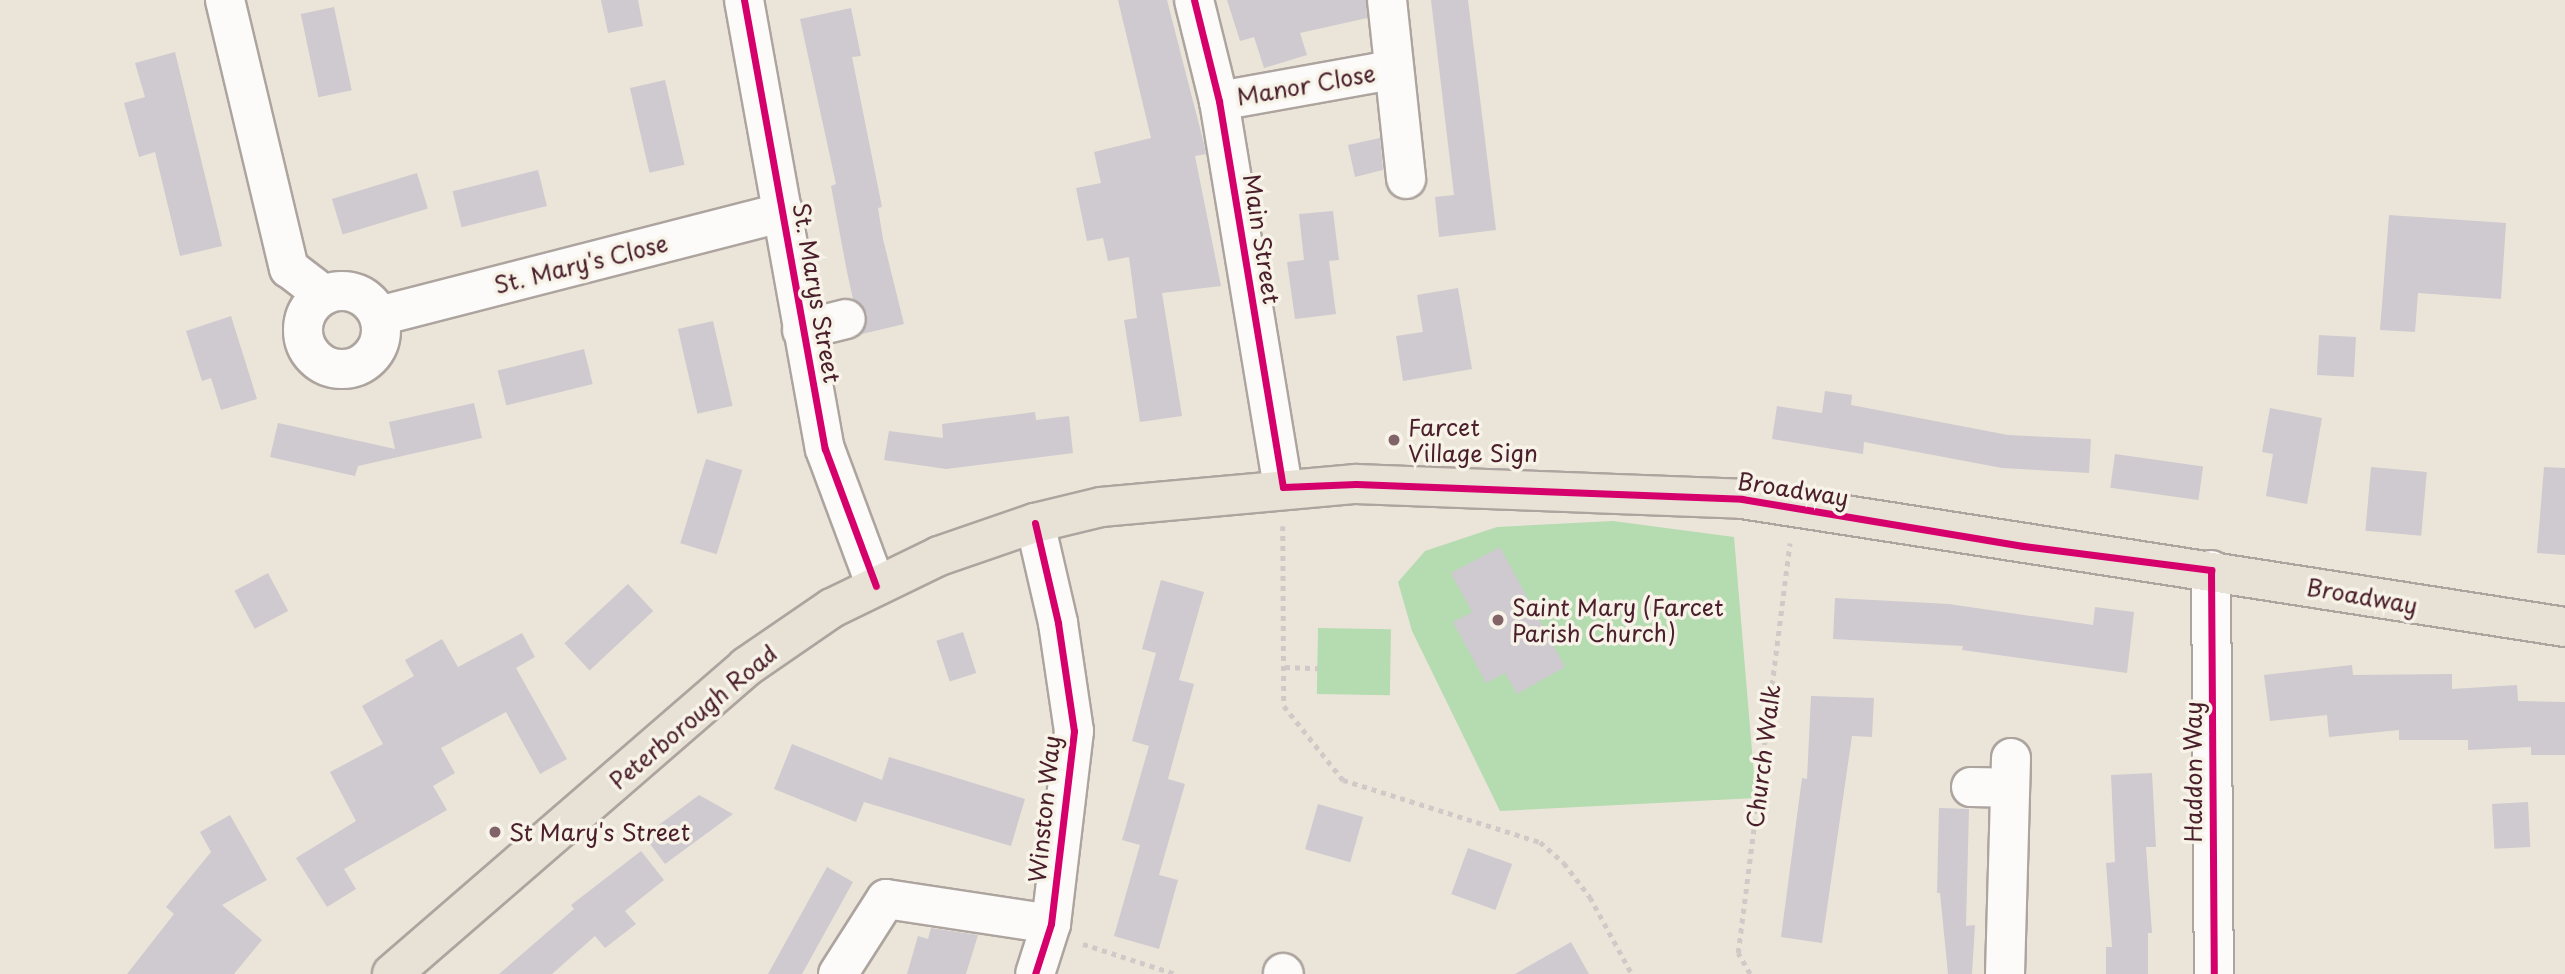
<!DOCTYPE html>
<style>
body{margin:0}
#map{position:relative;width:2565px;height:974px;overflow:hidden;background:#ebe5d9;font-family:"Playpen Sans",sans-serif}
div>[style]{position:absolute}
.green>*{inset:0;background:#b5dbb1;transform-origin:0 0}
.building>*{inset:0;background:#cecacf;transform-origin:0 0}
.path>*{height:4.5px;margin-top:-2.25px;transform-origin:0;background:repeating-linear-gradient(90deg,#cfcac8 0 5px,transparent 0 10px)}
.roads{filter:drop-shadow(2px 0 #ada49f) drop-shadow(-2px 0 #ada49f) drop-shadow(0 2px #ada49f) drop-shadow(0 -2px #ada49f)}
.minor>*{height:38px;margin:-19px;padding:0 19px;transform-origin:19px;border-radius:19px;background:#fcfbf9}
.minor>.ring{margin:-19px;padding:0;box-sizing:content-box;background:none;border:38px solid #fcfbf9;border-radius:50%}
.major>*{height:38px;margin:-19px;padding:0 19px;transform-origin:19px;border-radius:19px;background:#e8e2d6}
.cycleway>*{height:7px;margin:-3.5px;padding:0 3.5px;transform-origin:3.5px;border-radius:3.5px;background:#d6006c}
.dots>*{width:19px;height:19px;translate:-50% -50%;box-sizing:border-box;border:4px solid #f7f3e8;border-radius:50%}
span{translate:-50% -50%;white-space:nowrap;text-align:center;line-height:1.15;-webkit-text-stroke:7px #f7f3e8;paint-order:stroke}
.street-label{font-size:23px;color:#4a1f2b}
.poi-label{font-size:23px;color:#4a1f2b}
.left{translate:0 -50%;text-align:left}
</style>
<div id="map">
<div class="green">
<div style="clip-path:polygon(1613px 521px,1734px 537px,1756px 798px,1500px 811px,1412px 631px,1398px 582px,1425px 551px,1497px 527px)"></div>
<div style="left:1318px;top:628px;width:73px;height:66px;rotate:1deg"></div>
</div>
<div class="building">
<div style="clip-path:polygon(601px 0,638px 0,643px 26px,608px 33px)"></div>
<div style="clip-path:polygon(1118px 0,1167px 0,1204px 144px,1206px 154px,1195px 156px,1221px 286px,1162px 293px,1182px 416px,1140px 422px,1124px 320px,1137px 318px,1129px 257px,1108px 261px,1103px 238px,1087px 241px,1076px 188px,1101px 183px,1094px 152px,1151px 138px)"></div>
<div style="clip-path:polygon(1227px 0,1366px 0,1367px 18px,1300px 33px,1307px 55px,1264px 68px,1254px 37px,1240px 41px)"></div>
<div style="clip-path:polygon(1431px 0,1468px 0,1496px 230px,1439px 237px,1435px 197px,1454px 195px)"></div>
<div style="left:334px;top:7px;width:85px;height:34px;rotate:78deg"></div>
<div style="clip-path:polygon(851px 8px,861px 56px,852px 57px,882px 207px,878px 208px,883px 239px,904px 324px,862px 334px,867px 314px,853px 299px,847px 272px,831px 186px,836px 184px,800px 19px)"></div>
<div style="clip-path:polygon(175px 52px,222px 246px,180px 256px,155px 152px,139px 157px,124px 103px,145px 97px,135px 63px)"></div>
<div style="left:665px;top:80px;width:87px;height:36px;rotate:77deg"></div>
<div style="clip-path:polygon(1380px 138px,1383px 170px,1355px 177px,1348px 145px)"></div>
<div style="left:538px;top:170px;width:37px;height:88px;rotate:76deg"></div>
<div style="left:417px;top:173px;width:37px;height:89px;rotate:73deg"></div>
<div style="clip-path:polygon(1333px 211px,1339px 260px,1329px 261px,1336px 314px,1295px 319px,1287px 262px,1304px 260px,1299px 214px)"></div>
<div style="clip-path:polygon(2389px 215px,2506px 223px,2501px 299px,2418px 293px,2415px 332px,2380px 330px)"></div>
<div style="clip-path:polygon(1458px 288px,1472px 369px,1403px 381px,1396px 336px,1423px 332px,1417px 295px)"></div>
<div style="clip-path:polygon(231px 316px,257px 399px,221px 410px,211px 378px,202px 381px,186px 331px)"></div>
<div style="left:713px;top:321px;width:87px;height:36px;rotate:77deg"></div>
<div style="left:2319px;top:335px;width:37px;height:40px;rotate:3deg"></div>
<div style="left:584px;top:349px;width:36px;height:89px;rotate:76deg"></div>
<div style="clip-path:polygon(1825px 391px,1852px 395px,1851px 405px,2008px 435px,2091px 439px,2089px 473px,2002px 468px,1864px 442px,1863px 454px,1772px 439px,1777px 406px,1822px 413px)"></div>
<div style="clip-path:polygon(474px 403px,482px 438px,358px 466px,355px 476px,270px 457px,278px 423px,395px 449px,389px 422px)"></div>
<div style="clip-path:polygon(2270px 408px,2322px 418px,2307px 504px,2266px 496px,2273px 454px,2262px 452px)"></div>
<div style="clip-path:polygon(1035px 412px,1036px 420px,1069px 416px,1073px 453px,946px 469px,884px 460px,889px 431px,943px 438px,942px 424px)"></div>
<div style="left:2115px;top:454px;width:89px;height:34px;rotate:8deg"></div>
<div style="left:706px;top:459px;width:38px;height:88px;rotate:17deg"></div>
<div style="left:2371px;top:467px;width:56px;height:64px;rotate:5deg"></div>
<div style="clip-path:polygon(2544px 467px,2565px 468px,2565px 555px,2537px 553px)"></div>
<div style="clip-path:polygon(1500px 547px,1565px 667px,1517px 694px,1505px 673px,1486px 683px,1453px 622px,1472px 612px,1451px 573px)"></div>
<div style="left:268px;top:573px;width:43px;height:38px;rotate:62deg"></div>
<div style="clip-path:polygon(1161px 580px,1204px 592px,1179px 680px,1194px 684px,1168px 779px,1185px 784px,1159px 875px,1178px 880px,1159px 949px,1114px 936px,1140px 845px,1122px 840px,1149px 746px,1132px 741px,1156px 653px,1142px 649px)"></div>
<div style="left:628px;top:584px;width:37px;height:87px;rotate:47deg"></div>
<div style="clip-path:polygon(1835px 598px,1949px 604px,2093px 625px,2095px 607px,2134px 612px,2127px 673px,1962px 650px,1963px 646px,1833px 639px)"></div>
<div style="left:963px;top:632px;width:43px;height:28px;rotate:72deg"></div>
<div style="clip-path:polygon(522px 633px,535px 657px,516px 668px,567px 759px,540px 774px,506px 712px,441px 748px,455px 773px,433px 786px,447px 810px,344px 869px,356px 889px,327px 907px,296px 858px,356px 821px,330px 772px,383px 744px,362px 706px,414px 676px,405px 660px,442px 639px,458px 667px)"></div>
<div style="clip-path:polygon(2352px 665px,2353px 675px,2452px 674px,2452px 689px,2517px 685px,2518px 701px,2565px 702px,2565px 755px,2531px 755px,2531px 747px,2468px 750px,2468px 740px,2399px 740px,2399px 730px,2329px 737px,2327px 715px,2270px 721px,2264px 675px)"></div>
<div style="clip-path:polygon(1811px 696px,1874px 698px,1872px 737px,1852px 736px,1822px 943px,1781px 937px,1802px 778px,1807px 779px)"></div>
<div style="clip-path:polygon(792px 744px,882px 780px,889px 757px,1025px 799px,1011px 846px,864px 802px,856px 822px,774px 789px)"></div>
<div style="clip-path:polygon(2152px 773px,2156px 847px,2146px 847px,2152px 933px,2148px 933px,2148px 974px,2106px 974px,2106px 947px,2112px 947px,2106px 863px,2115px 862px,2111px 775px)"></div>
<div style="clip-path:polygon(699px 795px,733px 814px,665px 864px,644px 836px)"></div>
<div style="left:2528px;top:802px;width:45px;height:36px;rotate:87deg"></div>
<div style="left:1318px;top:804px;width:47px;height:47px;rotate:16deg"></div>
<div style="clip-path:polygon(1939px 808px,1969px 809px,1966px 926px,1975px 925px,1972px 974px,1948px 974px,1940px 893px,1937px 893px)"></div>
<div style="clip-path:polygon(230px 815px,267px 880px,222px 905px,262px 940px,234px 974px,127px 974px,174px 914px,166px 907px,211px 852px,200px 832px)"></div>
<div style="left:1468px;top:848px;width:47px;height:49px;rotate:20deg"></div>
<div style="clip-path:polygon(641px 851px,664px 880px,625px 911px,636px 924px,605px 948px,595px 936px,552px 974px,499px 974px,574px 909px,571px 905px)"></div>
<div style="clip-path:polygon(827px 867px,853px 882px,802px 974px,768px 974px)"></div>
<div style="clip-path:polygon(931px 928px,978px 935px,966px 974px,907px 974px,918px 936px,928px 939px)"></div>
<div style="clip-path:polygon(1571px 942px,1589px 974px,1515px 974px)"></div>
</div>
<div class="path">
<div style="left:1283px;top:526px;width:180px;rotate:89.7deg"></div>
<div style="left:1284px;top:706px;width:95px;rotate:51.4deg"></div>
<div style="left:1343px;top:780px;width:207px;rotate:17.5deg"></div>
<div style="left:1540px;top:842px;width:32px;rotate:41deg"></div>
<div style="left:1564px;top:863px;width:43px;rotate:52.6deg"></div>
<div style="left:1590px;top:897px;width:88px;rotate:61.4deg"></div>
<div style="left:1285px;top:667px;width:33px;rotate:2deg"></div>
<div style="left:1083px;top:944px;width:98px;rotate:17.9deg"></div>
<div style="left:1750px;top:974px;width:24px;rotate:-120deg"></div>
<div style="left:1738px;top:953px;width:413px;rotate:-82.8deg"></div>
</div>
<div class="roads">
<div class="minor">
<div style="left:225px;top:0;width:276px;rotate:76.6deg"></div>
<div style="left:289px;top:268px;width:44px;rotate:37.6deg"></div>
<div style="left:744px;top:0;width:456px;rotate:79.8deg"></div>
<div style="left:825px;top:449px;width:146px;rotate:69.6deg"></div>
<div style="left:1194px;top:0;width:104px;rotate:76.1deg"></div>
<div style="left:1219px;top:101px;width:391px;rotate:80.6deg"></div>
<div style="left:1387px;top:0;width:180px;rotate:83.9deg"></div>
<div style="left:1219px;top:101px;width:176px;rotate:-10.2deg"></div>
<div class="ring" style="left:303px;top:291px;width:40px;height:40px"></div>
<div style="left:379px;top:316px;width:418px;rotate:-14.4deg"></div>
<div style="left:802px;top:330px;width:45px;rotate:-14deg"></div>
<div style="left:1035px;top:523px;width:103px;rotate:77deg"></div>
<div style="left:1058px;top:623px;width:109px;rotate:81.6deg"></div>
<div style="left:1074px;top:731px;width:194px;rotate:96.8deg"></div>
<div style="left:1051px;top:924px;width:52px;rotate:107.7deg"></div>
<div style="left:2211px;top:570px;width:404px;rotate:89.6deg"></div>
<div style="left:1971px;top:787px;width:39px;rotate:1deg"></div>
<div style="left:1283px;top:973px;width:1px;rotate:45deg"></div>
<div style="left:838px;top:974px;width:89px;rotate:-57.4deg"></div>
<div style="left:886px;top:899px;width:167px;rotate:8.6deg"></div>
<div style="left:2005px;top:974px;width:216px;rotate:-88.4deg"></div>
</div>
<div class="major">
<div style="left:392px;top:974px;width:469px;rotate:-40.9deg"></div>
<div style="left:746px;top:667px;width:104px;rotate:-34.5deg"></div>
<div style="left:832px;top:608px;width:119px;rotate:-25.9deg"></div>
<div style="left:939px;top:556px;width:102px;rotate:-19deg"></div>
<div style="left:1035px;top:523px;width:68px;rotate:-13.6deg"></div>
<div style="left:1101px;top:507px;width:256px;rotate:-5.2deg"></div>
<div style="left:1356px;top:484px;width:386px;rotate:2.2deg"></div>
<div style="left:1742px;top:499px;width:833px;rotate:8.84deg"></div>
</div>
</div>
<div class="cycleway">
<div style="left:744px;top:0;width:456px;rotate:79.8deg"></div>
<div style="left:825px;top:449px;width:146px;rotate:69.6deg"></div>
<div style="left:1194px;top:0;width:104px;rotate:76.1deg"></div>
<div style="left:1219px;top:101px;width:391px;rotate:80.6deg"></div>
<div style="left:1283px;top:487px;width:73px;rotate:-2.4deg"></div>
<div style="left:1356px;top:484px;width:386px;rotate:2.2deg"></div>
<div style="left:1742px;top:499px;width:285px;rotate:9.5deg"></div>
<div style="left:2023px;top:546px;width:190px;rotate:7.3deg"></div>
<div style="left:2211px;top:570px;width:404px;rotate:89.6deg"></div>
<div style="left:1035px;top:523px;width:103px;rotate:77deg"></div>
<div style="left:1058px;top:623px;width:109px;rotate:81.6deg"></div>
<div style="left:1074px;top:731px;width:194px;rotate:96.8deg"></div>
<div style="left:1051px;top:924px;width:52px;rotate:107.7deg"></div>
</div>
<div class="dots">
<div style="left:1394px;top:440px;background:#826468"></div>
<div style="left:1498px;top:620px;background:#826468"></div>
<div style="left:495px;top:832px;background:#826468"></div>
</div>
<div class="street-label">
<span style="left:1306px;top:85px;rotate:-10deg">Manor Close</span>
<span style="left:1262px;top:239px;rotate:81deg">Main Street</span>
<span style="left:581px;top:264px;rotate:-14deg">St. Mary's Close</span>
<span style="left:817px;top:293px;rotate:80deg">St. Marys Street</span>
<span style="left:1793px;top:489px;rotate:9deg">Broadway</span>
<span style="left:2362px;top:596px;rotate:10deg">Broadway</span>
<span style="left:693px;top:717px;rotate:-40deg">Peterborough Road</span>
<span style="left:1763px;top:756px;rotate:-83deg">Church Walk</span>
<span style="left:2193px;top:772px;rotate:-90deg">Haddon Way</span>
<span style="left:1044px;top:809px;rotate:-84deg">Winston Way</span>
</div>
<div class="poi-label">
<span class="left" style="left:1408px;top:440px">Farcet<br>Village Sign</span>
<span class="left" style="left:1512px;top:620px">Saint Mary (Farcet<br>Parish Church)</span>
<span class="left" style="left:509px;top:832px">St Mary's Street</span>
</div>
</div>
